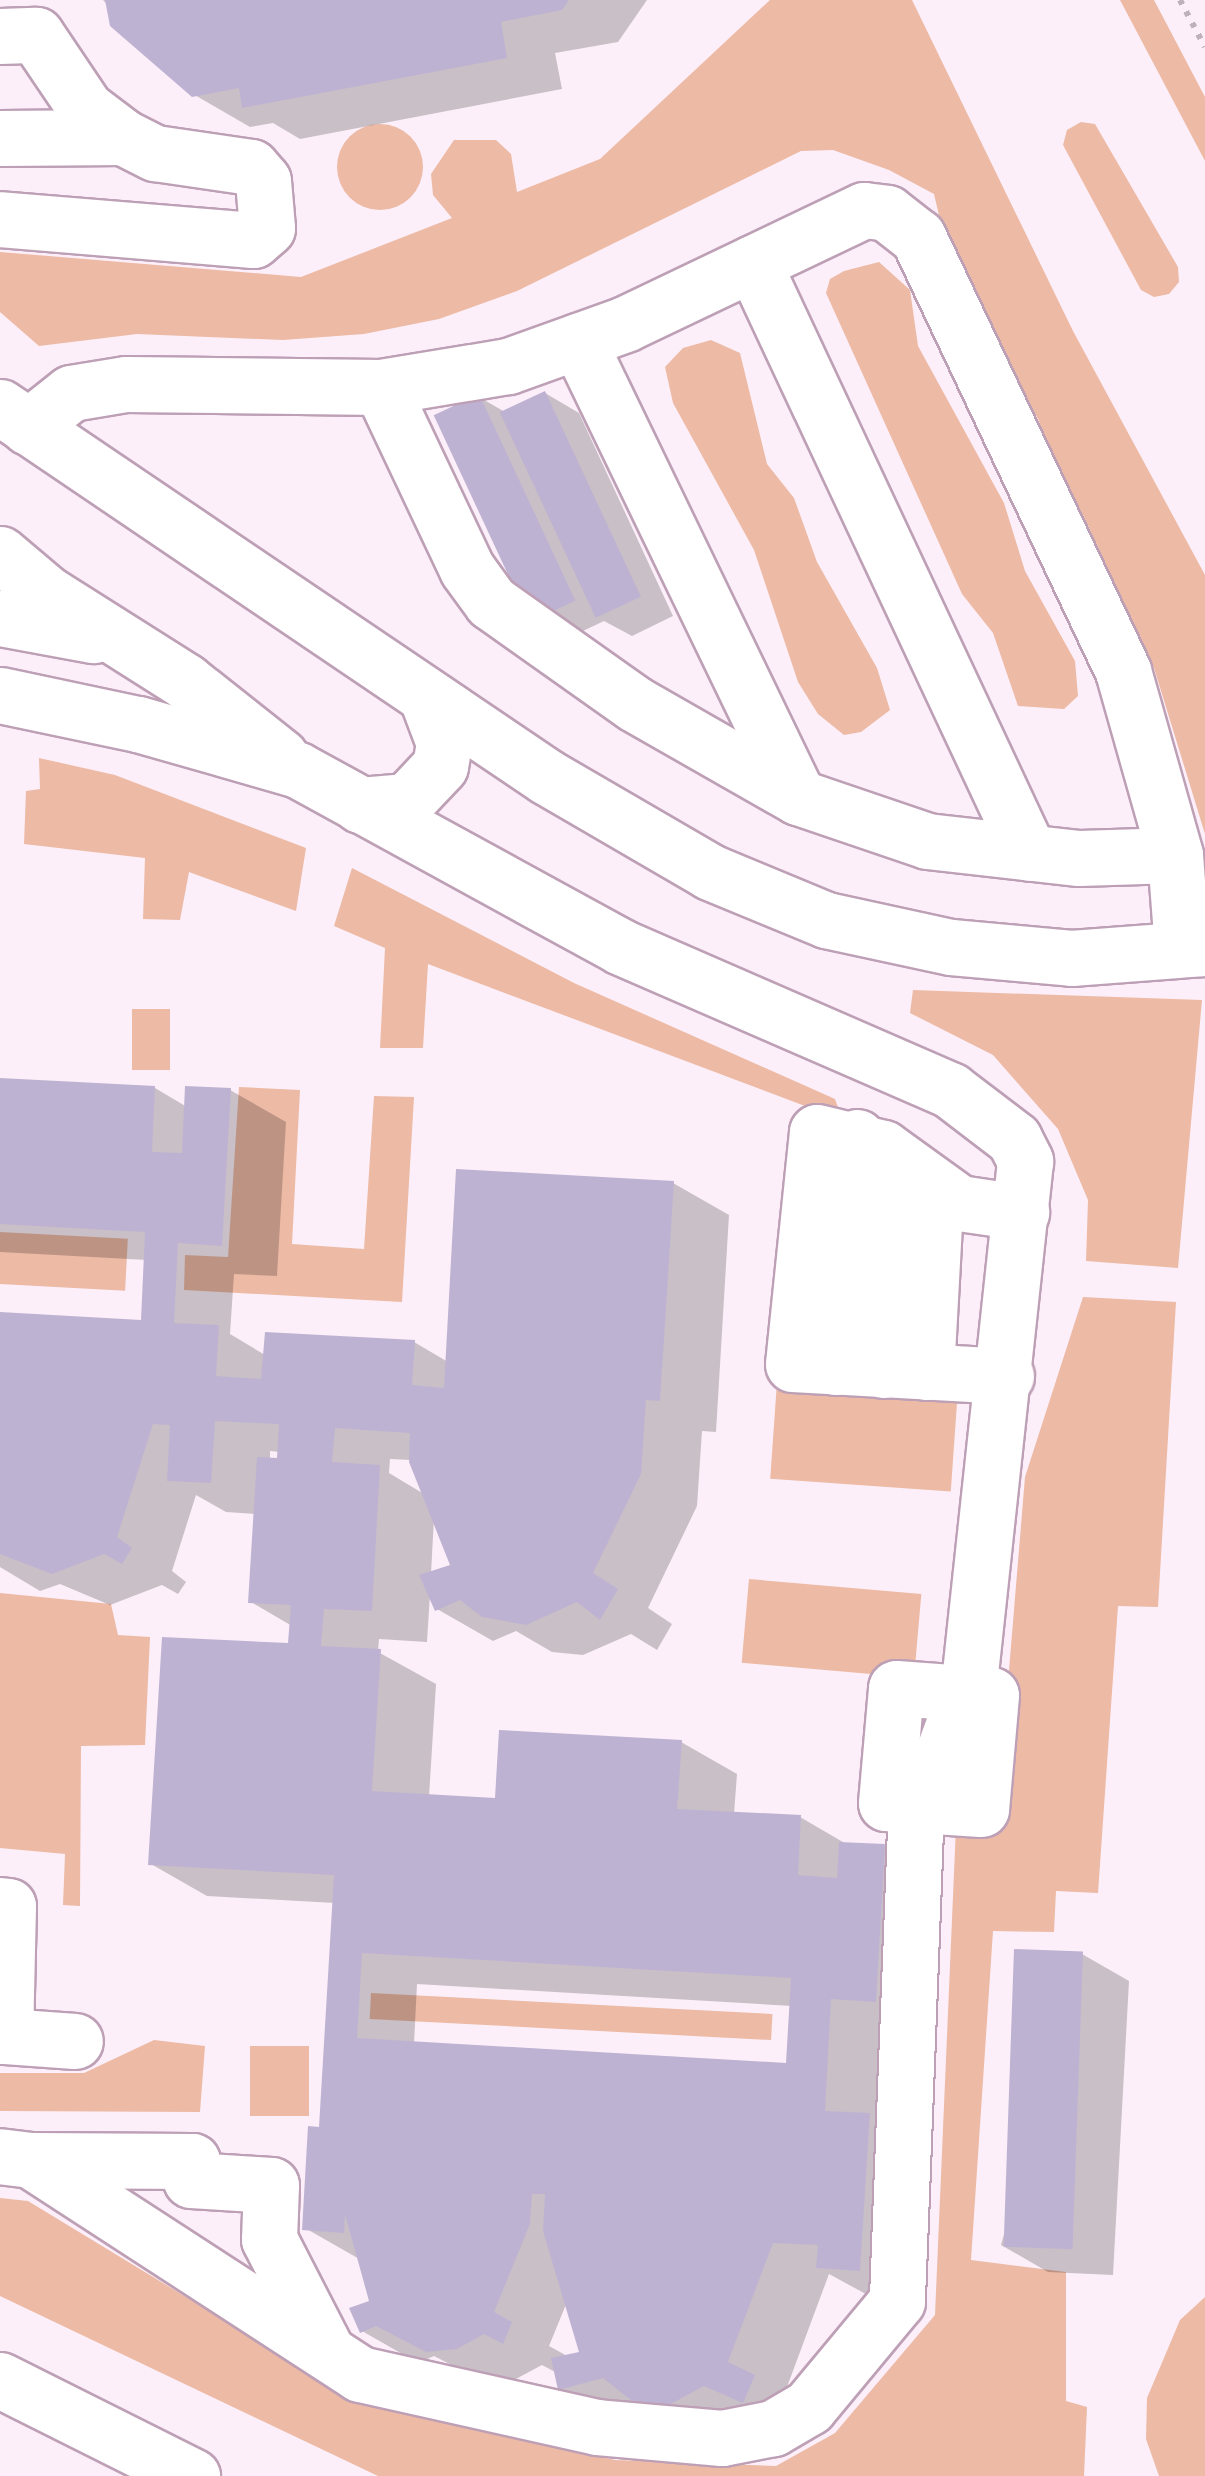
<!DOCTYPE html>
<style>
body{margin:0}
#map{position:relative;width:1205px;height:2476px;overflow:hidden;background:#fceff9;font-family:Literata,serif}
div>[style]{position:absolute}
.green>*{inset:0;background:#edbaa5;transform-origin:0 0}
.round{border-radius:50%}
.shadow>*{inset:0;background:#0003}
.building>*{inset:0;background:#beb2d2;transform-origin:0 0}
.path>*{height:6px;margin-top:-3px;transform-origin:0;background:repeating-linear-gradient(90deg,#beb1bb 0 5px,transparent 0 13px)}
.roads{filter:drop-shadow(2px 0 #bea0b6) drop-shadow(-2px 0 #bea0b6) drop-shadow(0 2px #bea0b6) drop-shadow(0 -2px #bea0b6)}
.minor>*{height:55px;margin:-27.5px;padding:0 27.5px;transform-origin:27.5px;border-radius:27.5px;background:#fff}
span{translate:-50% -50%;white-space:nowrap;text-align:center;line-height:1.15;-webkit-text-stroke:8px #fff;paint-order:stroke}
</style>
<div id="map">
<div class="green">
<div style="clip-path:polygon(770px 0,912px 0,1073px 331px,1205px 575px,1205px 834px,1154px 668px,1083px 515px,1058px 485px,1039px 421px,945px 241px,934px 194px,889px 170px,833px 150px,801px 151px,517px 291px,439px 319px,364px 334px,283px 340px,137px 334px,39px 346px,0 312px,0 252px,301px 277px,452px 218px,433px 195px,431px 174px,454px 140px,496px 140px,511px 154px,517px 192px,600px 159px)"></div>
<div style="clip-path:polygon(1120px 0,1154px 0,1205px 97px,1205px 161px)"></div>
<div style="clip-path:polygon(1081px 122px,1095px 124px,1178px 267px,1179px 282px,1169px 294px,1154px 297px,1141px 290px,1063px 145px,1067px 130px)"></div>
<div class="round" style="left:337px;top:124px;width:86px;height:86px"></div>
<div style="clip-path:polygon(879px 262px,910px 290px,918px 346px,1004px 503px,1025px 571px,1075px 661px,1078px 696px,1064px 709px,1018px 706px,993px 633px,962px 594px,826px 293px,830px 279px,844px 271px)"></div>
<div style="clip-path:polygon(711px 340px,740px 353px,767px 464px,794px 498px,817px 562px,877px 668px,890px 710px,861px 732px,844px 735px,818px 714px,798px 682px,754px 550px,673px 403px,665px 367px,683px 348px)"></div>
<div style="clip-path:polygon(39px 758px,115px 775px,306px 848px,296px 911px,189px 872px,180px 920px,143px 919px,145px 858px,24px 844px,26px 791px,40px 789px)"></div>
<div style="clip-path:polygon(352px 868px,574px 983px,835px 1099px,840px 1113px,805px 1106px,428px 964px,423px 1048px,380px 1048px,385px 948px,334px 926px)"></div>
<div style="clip-path:polygon(913px 990px,1202px 1000px,1178px 1268px,1086px 1261px,1088px 1200px,1058px 1129px,993px 1055px,910px 1013px)"></div>
<div style="left:132px;top:1009px;width:38px;height:61px"></div>
<div style="clip-path:polygon(239px 1087px,300px 1090px,292px 1244px,364px 1249px,374px 1096px,414px 1097px,402px 1302px,184px 1290px,185px 1255px,228px 1257px)"></div>
<div style="left:0;top:1232px;width:128px;height:52px;rotate:3deg"></div>
<div style="clip-path:polygon(1083px 1297px,1176px 1302px,1158px 1607px,1118px 1606px,1098px 1893px,1056px 1891px,1054px 1932px,993px 1931px,971px 2260px,1066px 2272px,1066px 2401px,1087px 2407px,1084px 2476px,378px 2476px,0 2296px,0 2198px,28px 2201px,354px 2399px,615px 2460px,776px 2466px,835px 2433px,935px 2315px,956px 1826px,996px 1827px,1025px 1477px)"></div>
<div style="left:777px;top:1382px;width:181px;height:97px;rotate:4deg"></div>
<div style="left:749px;top:1579px;width:173px;height:84px;rotate:5deg"></div>
<div style="clip-path:polygon(0 1593px,111px 1604px,118px 1635px,150px 1637px,145px 1745px,81px 1746px,80px 1906px,63px 1905px,65px 1854px,0 1848px)"></div>
<div style="left:371px;top:1993px;width:402px;height:26px;rotate:3deg"></div>
<div style="clip-path:polygon(154px 2040px,205px 2046px,200px 2112px,0 2111px,0 2073px,84px 2073px)"></div>
<div style="left:250px;top:2046px;width:59px;height:70px"></div>
<div style="clip-path:polygon(1205px 2297px,1205px 2476px,1159px 2476px,1146px 2439px,1147px 2398px,1180px 2320px)"></div>
</div>
<div class="shadow">
<div style="clip-path:polygon(103px 0,647px 0,618px 42px,555px 53px,562px 89px,300px 139px,273px 123px,250px 127px,193px 94px)"></div>
<div style="clip-path:polygon(545px 393px,579px 413px,673px 616px,632px 636px,604px 621px,566px 639px,533px 619px,479px 397px,505px 412px)"></div>
<div style="clip-path:polygon(evenodd,0 1080px,155px 1088px,187px 1107px,230px 1090px,286px 1122px,277px 1276px,234px 1274px,230px 1334px,265px 1355px,414px 1342px,448px 1362px,673px 1183px,729px 1215px,716px 1432px,702px 1431px,697px 1506px,648px 1608px,672px 1624px,657px 1650px,631px 1634px,583px 1655px,552px 1652px,516px 1631px,493px 1641px,437px 1609px,430px 1594px,427px 1642px,379px 1639px,378px 1652px,436px 1684px,429px 1797px,497px 1801px,681px 1742px,737px 1774px,734px 1814px,800px 1817px,848px 1845px,884px 1847px,940px 1879px,875px 2299px,829px 2274px,784px 2395px,810px 2410px,617px 2421px,561px 2389px,557px 2373px,542px 2365px,514px 2380px,485px 2382px,434px 2356px,418px 2363px,362px 2331px,373px 2303px,361px 2260px,305px 2228px,322px 2129px,335px 1903px,207px 1896px,151px 1864px,291px 1646px,292px 1626px,251px 1602px,256px 1514px,226px 1512px,196px 1495px,172px 1571px,186px 1582px,178px 1594px,162px 1585px,110px 1605px,60px 1584px,40px 1591px,0 1567px,0 1314px,143px 1322px,147px 1260px,0 1252px,0 1080px,270px 1451px,280px 1452px,279px 1460px,270px 1460px,270px 1451px,0 1080px,390px 1459px,411px 1460px,424px 1494px,389px 1473px,390px 1459px,0 1080px,434px 1518px,454px 1567px,431px 1574px,434px 1518px,0 1080px,417px 1984px,792px 2006px,788px 2066px,414px 2044px,417px 1984px,0 1080px,567px 2302px,582px 2354px,569px 2357px,549px 2346px,567px 2302px)"></div>
<div style="clip-path:polygon(1082px 1954px,1129px 1981px,1113px 2275px,1048px 2272px,1001px 2245px)"></div>
</div>
<div class="building">
<div style="clip-path:polygon(105px 0,569px 0,562px 10px,501px 22px,507px 58px,242px 108px,239px 88px,192px 97px,110px 26px)"></div>
<div style="left:545px;top:391px;width:227px;height:50px;rotate:65deg"></div>
<div style="left:479px;top:394px;width:228px;height:50px;rotate:65deg"></div>
<div style="clip-path:polygon(evenodd,0 1078px,155px 1086px,152px 1152px,182px 1153px,185px 1086px,231px 1088px,222px 1246px,178px 1243px,174px 1323px,219px 1325px,216px 1376px,261px 1379px,265px 1332px,415px 1340px,412px 1385px,444px 1388px,456px 1169px,674px 1181px,660px 1401px,646px 1400px,641px 1474px,593px 1573px,618px 1589px,600px 1620px,577px 1602px,526px 1625px,482px 1617px,460px 1600px,435px 1611px,419px 1575px,450px 1565px,409px 1462px,410px 1433px,335px 1428px,332px 1462px,380px 1465px,372px 1611px,324px 1609px,321px 1646px,381px 1649px,372px 1791px,495px 1798px,499px 1730px,682px 1740px,677px 1809px,801px 1815px,798px 1875px,837px 1878px,839px 1842px,885px 1844px,876px 2002px,831px 1999px,825px 2111px,870px 2113px,860px 2271px,816px 2268px,818px 2245px,773px 2243px,728px 2362px,755px 2375px,743px 2403px,704px 2386px,667px 2406px,636px 2404px,603px 2378px,558px 2390px,551px 2358px,579px 2352px,543px 2231px,545px 2194px,532px 2194px,530px 2224px,494px 2312px,512px 2322px,503px 2344px,484px 2334px,457px 2349px,426px 2352px,376px 2326px,360px 2333px,349px 2308px,369px 2301px,345px 2214px,344px 2233px,302px 2230px,308px 2126px,319px 2127px,334px 1875px,148px 1865px,162px 1637px,288px 1643px,291px 1605px,248px 1603px,257px 1457px,277px 1458px,279px 1424px,215px 1421px,211px 1483px,167px 1481px,170px 1425px,153px 1424px,117px 1537px,132px 1548px,122px 1564px,104px 1554px,52px 1574px,0 1554px,0 1312px,141px 1320px,145px 1232px,0 1224px,0 1078px,362px 1953px,791px 1978px,786px 2063px,357px 2038px,362px 1953px)"></div>
<div style="left:1014px;top:1949px;width:69px;height:298px;rotate:2deg"></div>
</div>
<div class="path">
<div style="left:1180px;top:0;width:53px;rotate:62deg"></div>
</div>
<div class="roads">
<div class="minor">
<div style="left:0;top:36px;width:36px;rotate:-2deg"></div>
<div style="left:36px;top:35px;width:89px;rotate:56deg"></div>
<div style="left:86px;top:109px;width:46px;rotate:37.1deg"></div>
<div style="left:123px;top:137px;width:36px;rotate:27deg"></div>
<div style="left:155px;top:153px;width:97px;rotate:8.3deg"></div>
<div style="left:251px;top:167px;width:18px;rotate:49deg"></div>
<div style="left:263px;top:181px;width:47px;rotate:85.1deg"></div>
<div style="left:267px;top:228px;width:18px;rotate:139deg"></div>
<div style="left:253px;top:240px;width:254px;rotate:-175.3deg"></div>
<div style="left:0;top:138px;width:123px;rotate:-0.5deg"></div>
<div style="left:753px;top:263px;width:651px;rotate:64.93deg"></div>
<div style="left:578px;top:341px;width:506px;rotate:64.24deg"></div>
<div style="left:381px;top:387px;width:201px;rotate:64.7deg"></div>
<div style="left:467px;top:569px;width:41px;rotate:54deg"></div>
<div style="left:491px;top:602px;width:176px;rotate:35.3deg"></div>
<div style="left:635px;top:704px;width:188px;rotate:29.7deg"></div>
<div style="left:798px;top:797px;width:136px;rotate:18.8deg"></div>
<div style="left:927px;top:841px;width:153px;rotate:6.4deg"></div>
<div style="left:1079px;top:858px;width:96px;rotate:-1.8deg"></div>
<div style="left:0;top:407px;width:660px;rotate:34.08deg"></div>
<div style="left:547px;top:777px;width:189px;rotate:30.2deg"></div>
<div style="left:710px;top:872px;width:126px;rotate:22.5deg"></div>
<div style="left:826px;top:920px;width:128px;rotate:12.2deg"></div>
<div style="left:951px;top:947px;width:121px;rotate:5.2deg"></div>
<div style="left:1071px;top:958px;width:134px;rotate:-4.3deg"></div>
<div style="left:28px;top:427px;width:55px;rotate:-38.3deg"></div>
<div style="left:71px;top:393px;width:56px;rotate:-9.3deg"></div>
<div style="left:126px;top:384px;width:255px;rotate:0.7deg"></div>
<div style="left:381px;top:387px;width:129px;rotate:-9.4deg"></div>
<div style="left:508px;top:366px;width:124px;rotate:-19.7deg"></div>
<div style="left:625px;top:324px;width:265px;rotate:-25.5deg"></div>
<div style="left:864px;top:210px;width:23px;rotate:7deg"></div>
<div style="left:887px;top:213px;width:39px;rotate:38deg"></div>
<div style="left:918px;top:237px;width:480px;rotate:64.7deg"></div>
<div style="left:1123px;top:671px;width:191px;rotate:74.2deg"></div>
<div style="left:1175px;top:855px;width:94px;rotate:85.7deg"></div>
<div style="left:0;top:554px;width:60px;rotate:40.3deg"></div>
<div style="left:46px;top:593px;width:165px;rotate:32.3deg"></div>
<div style="left:185px;top:681px;width:122px;rotate:38.4deg"></div>
<div style="left:0;top:618px;width:95px;rotate:10.4deg"></div>
<div style="left:0;top:695px;width:141px;rotate:11.9deg"></div>
<div style="left:138px;top:724px;width:166px;rotate:16deg"></div>
<div style="left:298px;top:770px;width:368px;rotate:28.7deg"></div>
<div style="left:621px;top:947px;width:359px;rotate:23.5deg"></div>
<div style="left:950px;top:1090px;width:81px;rotate:37.4deg"></div>
<div style="left:1014px;top:1139px;width:25px;rotate:63deg"></div>
<div style="left:1025px;top:1161px;width:524px;rotate:96.13deg"></div>
<div style="left:969px;top:1682px;width:157px;rotate:110.2deg"></div>
<div style="left:915px;top:1829px;width:472px;rotate:92.2deg"></div>
<div style="left:897px;top:2301px;width:138px;rotate:129.7deg"></div>
<div style="left:809px;top:2407px;width:42px;rotate:149.7deg"></div>
<div style="left:773px;top:2428px;width:52px;rotate:168.9deg"></div>
<div style="left:722px;top:2438px;width:125px;rotate:-175deg"></div>
<div style="left:597px;top:2427px;width:243px;rotate:-167.4deg"></div>
<div style="left:360px;top:2374px;width:392px;rotate:-147deg"></div>
<div style="left:31px;top:2160px;width:31px;rotate:-173deg"></div>
<div style="left:360px;top:805px;width:47px;rotate:-4.9deg"></div>
<div style="left:407px;top:801px;width:48px;rotate:-46.7deg"></div>
<div style="left:440px;top:766px;width:23px;rotate:-80deg"></div>
<div style="left:444px;top:743px;width:48px;rotate:-110.7deg"></div>
<div style="left:835px;top:1367px;width:231px;rotate:-84.5deg"></div>
<div style="left:884px;top:1370px;width:211px;rotate:-86.2deg"></div>
<div style="left:926px;top:1372px;width:184px;rotate:-86.9deg"></div>
<div style="left:1006px;top:1376px;width:213px;rotate:-176.8deg"></div>
<div style="left:793px;top:1364px;width:233px;rotate:-84.1deg"></div>
<div style="left:817px;top:1132px;width:68px;rotate:13.6deg"></div>
<div style="left:883px;top:1148px;width:94px;rotate:35.9deg"></div>
<div style="left:959px;top:1203px;width:63px;rotate:8.3deg"></div>
<div style="left:896px;top:1688px;width:95px;rotate:4.2deg"></div>
<div style="left:991px;top:1695px;width:114px;rotate:95deg"></div>
<div style="left:981px;top:1809px;width:95px;rotate:-176.4deg"></div>
<div style="left:886px;top:1803px;width:115px;rotate:-85deg"></div>
<div style="left:0;top:1905px;width:8px;rotate:7deg"></div>
<div style="left:8px;top:1906px;width:130px;rotate:91.3deg"></div>
<div style="left:5px;top:2036px;width:5px;rotate:180deg"></div>
<div style="left:5px;top:2036px;width:70px;rotate:4.1deg"></div>
<div style="left:31px;top:2160px;width:161px;rotate:0.4deg"></div>
<div style="left:192px;top:2161px;width:19px;rotate:93deg"></div>
<div style="left:191px;top:2180px;width:80px;rotate:3.6deg"></div>
<div style="left:271px;top:2185px;width:54px;rotate:92.1deg"></div>
<div style="left:269px;top:2239px;width:125px;rotate:62.8deg"></div>
<div style="left:0;top:2380px;width:215px;rotate:26.6deg"></div>
</div>
</div>
</div>
